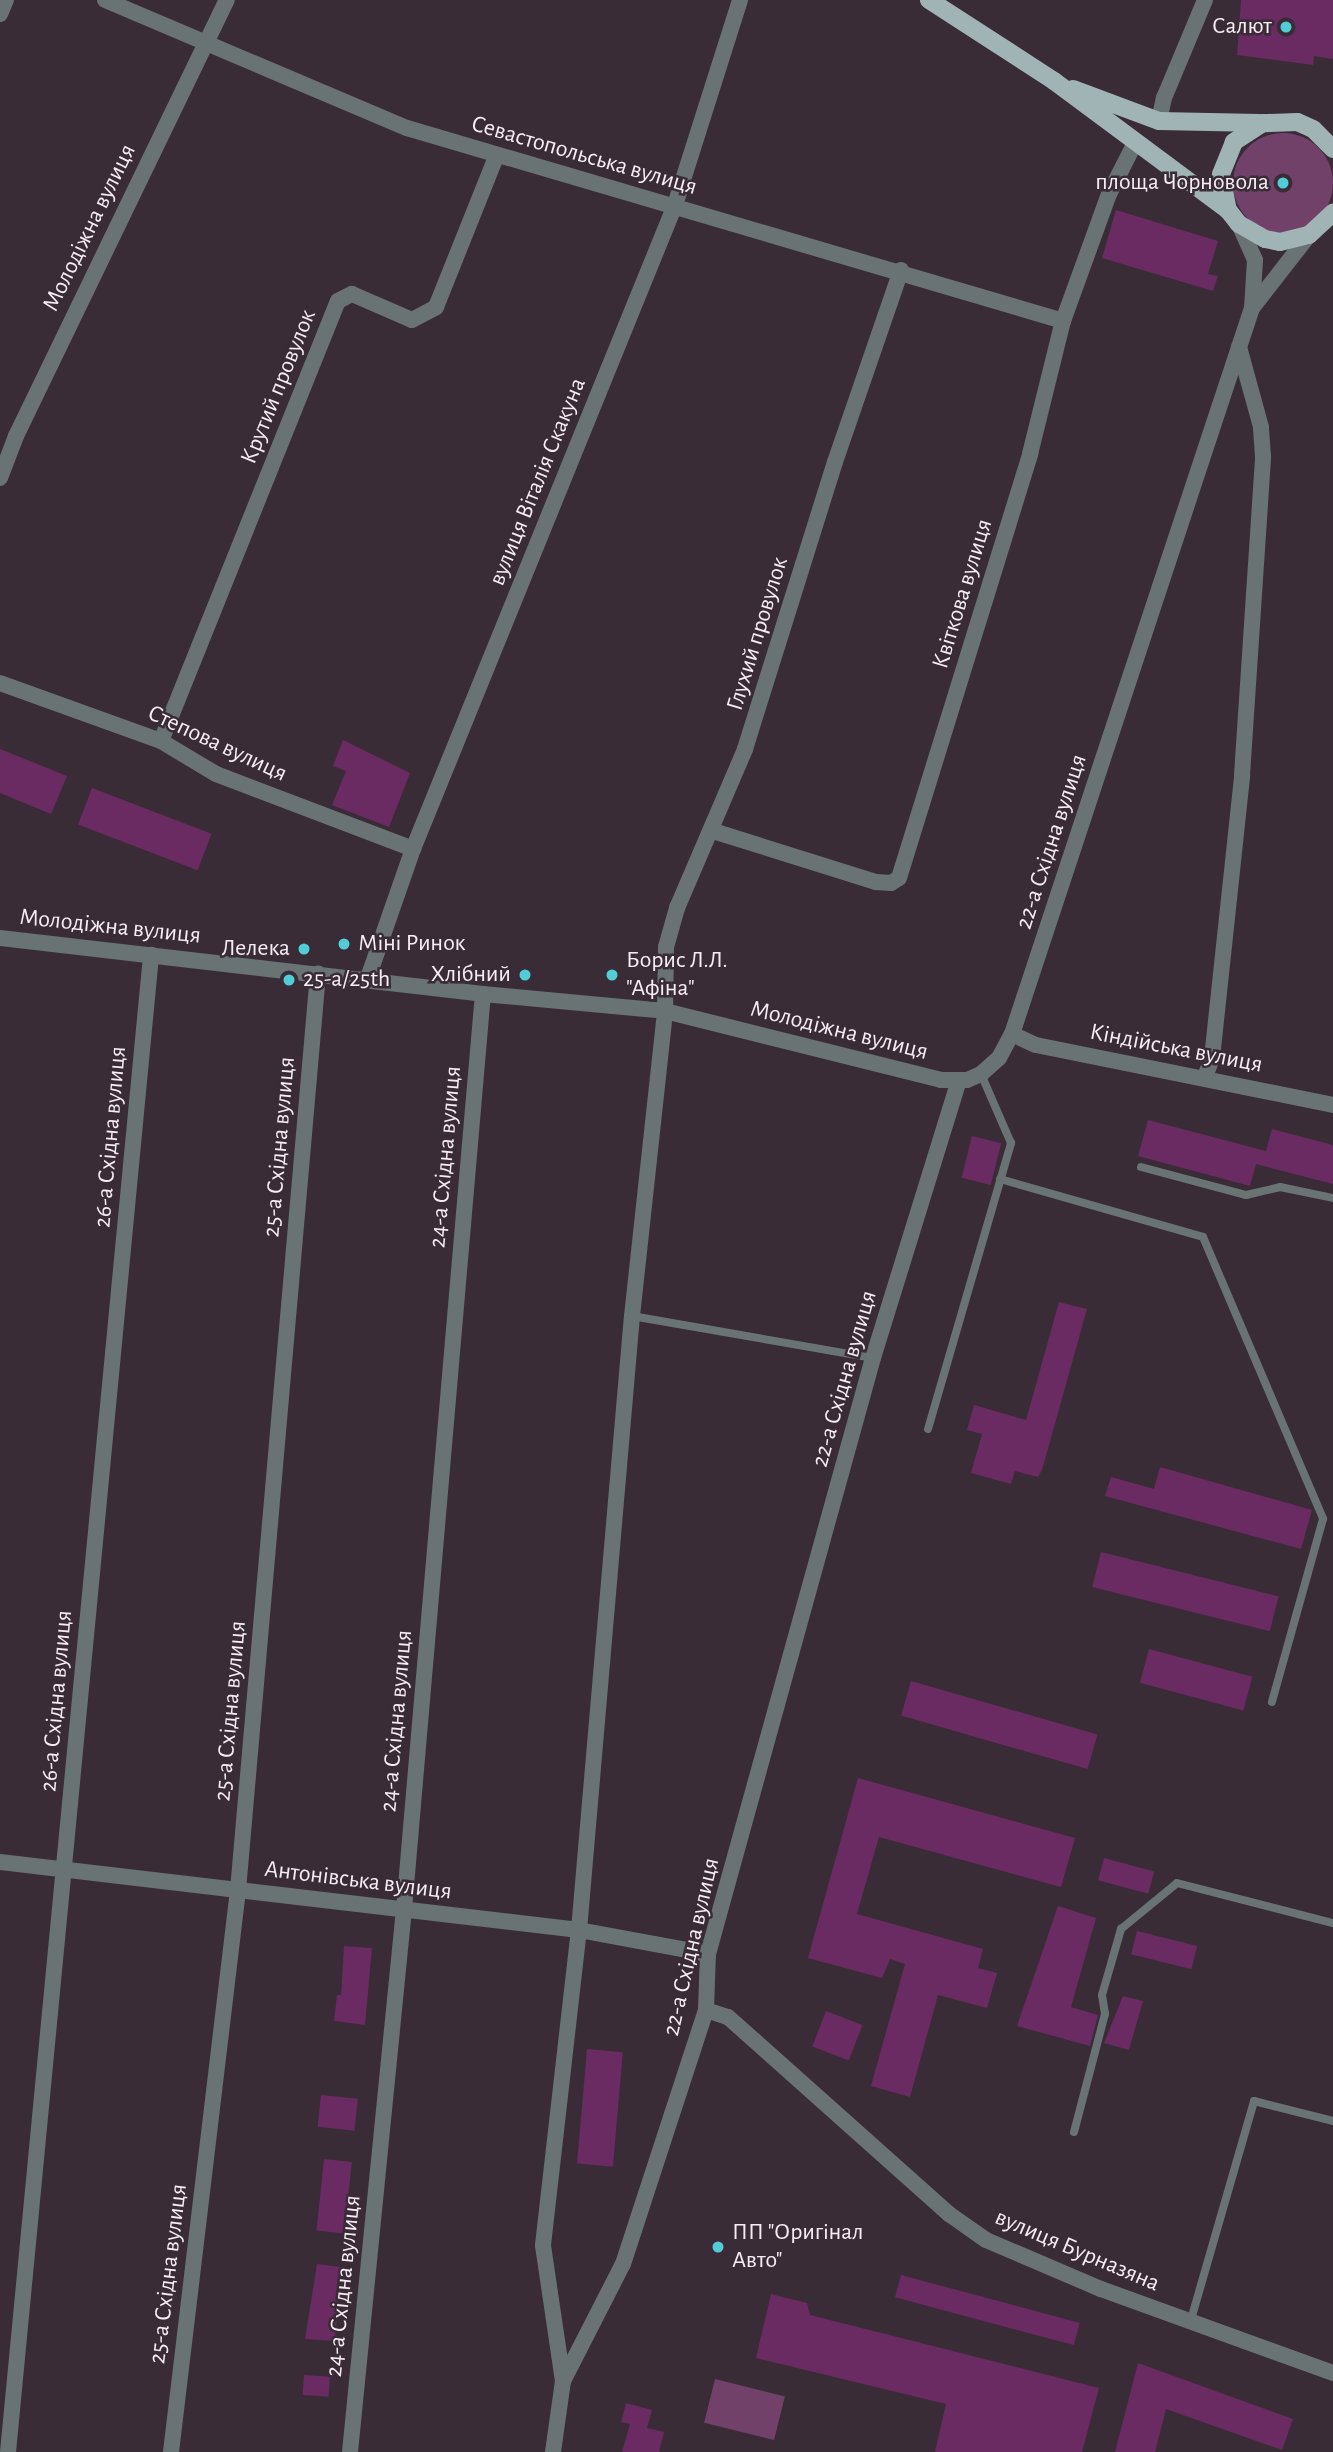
<!DOCTYPE html>
<meta charset="utf-8">
<style>
body{margin:0}
#map{position:relative;width:1333px;height:2452px;overflow:hidden;background:#392c37;font-family:"Alegreya Sans",sans-serif}
div>[style]{position:absolute}
.green>*{inset:0;background:#72416a;transform-origin:0 0}
.round{border-radius:50%}
.building>*{inset:0;background:#6a2b62;transform-origin:0 0}
.lane>*{height:8px;margin:-4px;padding:0 4px;transform-origin:4px;border-radius:4px;background:#697374}
.street>*{height:16px;margin:-8px;padding:0 8px;transform-origin:8px;border-radius:8px;background:#697374}
.primary>*{height:18px;margin:-9px;padding:0 9px;transform-origin:9px;border-radius:9px;background:#a0b4b6}
.dots>*{width:19px;height:19px;translate:-50% -50%;box-sizing:border-box;border:4px solid #392c37;border-radius:50%}
span{translate:-50% -50%;white-space:nowrap;text-align:center;line-height:1.15;-webkit-text-stroke:5px #392c37;paint-order:stroke}
.poi-label{font-size:24px;color:#f6edf4}
.right{translate:-100% -50%;text-align:right}
.left{translate:0 -50%;text-align:left}
.street-label{font-size:24px;color:#f6edf4}
</style>
<div id="map">
<div class="green">
<div class="round" style="left:1233px;top:133px;width:100px;height:100px"></div>
<div style="left:715px;top:2379px;width:72px;height:45px;rotate:14deg"></div>
</div>
<div class="building">
<div style="clip-path:polygon(1241px 0,1333px 0,1333px 59px,1314px 56px,1313px 65px,1237px 55px)"></div>
<div style="clip-path:polygon(1116px 210px,1218px 241px,1208px 274px,1218px 276px,1213px 291px,1102px 258px)"></div>
<div style="clip-path:polygon(343px 740px,410px 773px,389px 827px,332px 805px,346px 771px,333px 766px)"></div>
<div style="clip-path:polygon(0 749px,67px 776px,51px 814px,0 793px)"></div>
<div style="left:92px;top:788px;width:128px;height:39px;rotate:21deg"></div>
<div style="clip-path:polygon(1148px 1120px,1266px 1151px,1272px 1129px,1333px 1145px,1333px 1184px,1256px 1164px,1250px 1186px,1138px 1156px)"></div>
<div style="left:972px;top:1136px;width:30px;height:43px;rotate:14deg"></div>
<div style="clip-path:polygon(1059px 1302px,1087px 1309px,1042px 1470px,1038px 1477px,1015px 1471px,1011px 1484px,971px 1473px,982px 1434px,967px 1430px,974px 1405px,1026px 1420px)"></div>
<div style="clip-path:polygon(1160px 1467px,1312px 1510px,1301px 1549px,1105px 1496px,1111px 1477px,1154px 1489px)"></div>
<div style="left:1101px;top:1552px;width:183px;height:36px;rotate:14deg"></div>
<div style="left:1149px;top:1649px;width:107px;height:35px;rotate:15deg"></div>
<div style="left:911px;top:1681px;width:194px;height:36px;rotate:16deg"></div>
<div style="clip-path:polygon(858px 1778px,1075px 1838px,1061px 1887px,879px 1837px,857px 1914px,983px 1949px,978px 1968px,997px 1973px,987px 2008px,938px 1995px,910px 2097px,871px 2086px,905px 1964px,890px 1959px,882px 1978px,808px 1958px)"></div>
<div style="left:1104px;top:1858px;width:52px;height:23px;rotate:15deg"></div>
<div style="clip-path:polygon(1058px 1906px,1096px 1918px,1071px 2007px,1098px 2015px,1090px 2046px,1017px 2026px)"></div>
<div style="left:1137px;top:1931px;width:62px;height:24px;rotate:14deg"></div>
<div style="clip-path:polygon(344px 1946px,372px 1948px,365px 2025px,334px 2021px,337px 1995px,341px 1995px)"></div>
<div style="clip-path:polygon(1123px 1996px,1143px 2001px,1129px 2050px,1104px 2043px)"></div>
<div style="left:826px;top:2011px;width:39px;height:38px;rotate:21deg"></div>
<div style="left:587px;top:2049px;width:36px;height:115px;rotate:5deg"></div>
<div style="left:321px;top:2095px;width:37px;height:32px;rotate:6deg"></div>
<div style="left:324px;top:2159px;width:28px;height:72px;rotate:6deg"></div>
<div style="clip-path:polygon(317px 2264px,341px 2267px,335px 2341px,305px 2339px)"></div>
<div style="left:901px;top:2275px;width:185px;height:23px;rotate:15deg"></div>
<div style="clip-path:polygon(771px 2294px,807px 2303px,810px 2315px,1099px 2388px,1082px 2452px,935px 2452px,946px 2404px,756px 2358px)"></div>
<div style="clip-path:polygon(1138px 2363px,1293px 2419px,1282px 2450px,1166px 2409px,1155px 2452px,1115px 2452px)"></div>
<div style="left:304px;top:2375px;width:26px;height:20px;rotate:4deg"></div>
<div style="clip-path:polygon(626px 2403px,652px 2410px,647px 2428px,664px 2432px,659px 2452px,622px 2452px,630px 2424px,621px 2422px)"></div>
</div>
<div class="lane">
<div style="left:1141px;top:1167px;width:109px;rotate:14.9deg"></div>
<div style="left:1246px;top:1195px;width:35px;rotate:-13deg"></div>
<div style="left:1280px;top:1187px;width:54px;rotate:11.7deg"></div>
<div style="left:1000px;top:1179px;width:211px;rotate:15.9deg"></div>
<div style="left:1203px;top:1237px;width:306px;rotate:66.9deg"></div>
<div style="left:1323px;top:1519px;width:190px;rotate:105.6deg"></div>
<div style="left:632px;top:1316px;width:245px;rotate:9.9deg"></div>
<div style="left:928px;top:1429px;width:298px;rotate:-73.8deg"></div>
<div style="left:1011px;top:1143px;width:75px;rotate:-113.5deg"></div>
<div style="left:1074px;top:2132px;width:122px;rotate:-75.3deg"></div>
<div style="left:1105px;top:2014px;width:19px;rotate:-99deg"></div>
<div style="left:1102px;top:1995px;width:69px;rotate:-73.9deg"></div>
<div style="left:1121px;top:1929px;width:72px;rotate:-39.4deg"></div>
<div style="left:1177px;top:1883px;width:161px;rotate:14.4deg"></div>
<div style="left:1190px;top:2323px;width:231px;rotate:-73.9deg"></div>
<div style="left:1254px;top:2101px;width:81px;rotate:14.2deg"></div>
</div>
<div class="street">
<div style="left:105px;top:0;width:328px;rotate:23deg"></div>
<div style="left:407px;top:128px;width:684px;rotate:16.39deg"></div>
<div style="left:0;top:14px;width:15px;rotate:-67deg"></div>
<div style="left:1159px;top:121px;width:24px;rotate:-78deg"></div>
<div style="left:1164px;top:98px;width:106px;rotate:-67.3deg"></div>
<div style="left:1252px;top:308px;width:93px;rotate:-52deg"></div>
<div style="left:0;top:478px;width:45px;rotate:-69.1deg"></div>
<div style="left:16px;top:436px;width:484px;rotate:-64.2deg"></div>
<div style="left:0;top:683px;width:171px;rotate:19.8deg"></div>
<div style="left:161px;top:741px;width:64px;rotate:31deg"></div>
<div style="left:216px;top:774px;width:211px;rotate:20.8deg"></div>
<div style="left:161px;top:741px;width:474px;rotate:-68.1deg"></div>
<div style="left:338px;top:301px;width:16px;rotate:-27deg"></div>
<div style="left:352px;top:294px;width:65px;rotate:23.4deg"></div>
<div style="left:412px;top:320px;width:27px;rotate:-28deg"></div>
<div style="left:436px;top:307px;width:162px;rotate:-68.2deg"></div>
<div style="left:713px;top:831px;width:171px;rotate:17.4deg"></div>
<div style="left:876px;top:882px;width:15px;rotate:4deg"></div>
<div style="left:891px;top:883px;width:9px;rotate:-32deg"></div>
<div style="left:899px;top:878px;width:444px;rotate:-72.8deg"></div>
<div style="left:1030px;top:454px;width:137px;rotate:-76.1deg"></div>
<div style="left:1063px;top:321px;width:135px;rotate:-70.1deg"></div>
<div style="left:1109px;top:194px;width:59px;rotate:-63deg"></div>
<div style="left:0;top:938px;width:486px;rotate:6.6deg"></div>
<div style="left:483px;top:994px;width:183px;rotate:5.3deg"></div>
<div style="left:665px;top:1011px;width:284px;rotate:14deg"></div>
<div style="left:941px;top:1080px;width:26px"></div>
<div style="left:967px;top:1080px;width:15px;rotate:-23deg"></div>
<div style="left:981px;top:1074px;width:24px;rotate:-42deg"></div>
<div style="left:999px;top:1058px;width:27px;rotate:-62deg"></div>
<div style="left:1012px;top:1034px;width:765px;rotate:-71.71deg"></div>
<div style="left:1252px;top:308px;width:48px;rotate:-86.4deg"></div>
<div style="left:1255px;top:260px;width:39px;rotate:-114deg"></div>
<div style="left:368px;top:978px;width:137px;rotate:-70.8deg"></div>
<div style="left:413px;top:849px;width:695px;rotate:-67.86deg"></div>
<div style="left:675px;top:205px;width:215px;rotate:-72.4deg"></div>
<div style="left:1012px;top:1034px;width:26px;rotate:25deg"></div>
<div style="left:1036px;top:1045px;width:303px;rotate:11.4deg"></div>
<div style="left:1205px;top:1077px;width:20px;rotate:-70deg"></div>
<div style="left:1212px;top:1058px;width:285px;rotate:-83.9deg"></div>
<div style="left:1242px;top:775px;width:319px;rotate:-86.2deg"></div>
<div style="left:1263px;top:457px;width:30px;rotate:-94deg"></div>
<div style="left:1261px;top:427px;width:83px;rotate:-105.4deg"></div>
<div style="left:0;top:1862px;width:583px;rotate:6.7deg"></div>
<div style="left:579px;top:1930px;width:131px;rotate:10.5deg"></div>
<div style="left:706px;top:2010px;width:23px;rotate:18deg"></div>
<div style="left:728px;top:2017px;width:296px;rotate:41.7deg"></div>
<div style="left:949px;top:2214px;width:45px;rotate:35.1deg"></div>
<div style="left:986px;top:2240px;width:125px;rotate:23.1deg"></div>
<div style="left:1101px;top:2289px;width:247px;rotate:19.9deg"></div>
<div style="left:563px;top:2381px;width:137px;rotate:-98.4deg"></div>
<div style="left:543px;top:2245px;width:317px;rotate:-83.5deg"></div>
<div style="left:579px;top:1930px;width:616px;rotate:-85.07deg"></div>
<div style="left:632px;top:1316px;width:307px;rotate:-83.8deg"></div>
<div style="left:665px;top:1011px;width:64px;rotate:-89.1deg"></div>
<div style="left:666px;top:947px;width:41px;rotate:-74.2deg"></div>
<div style="left:677px;top:908px;width:173px;rotate:-66.8deg"></div>
<div style="left:745px;top:749px;width:301px;rotate:-72.6deg"></div>
<div style="left:835px;top:462px;width:203px;rotate:-71deg"></div>
<div style="left:8px;top:2452px;width:1504px;rotate:-84.54deg"></div>
<div style="left:171px;top:2452px;width:566px;rotate:-83.2deg"></div>
<div style="left:238px;top:1890px;width:920px;rotate:-85.01deg"></div>
<div style="left:350px;top:2452px;width:546px;rotate:-84.32deg"></div>
<div style="left:404px;top:1909px;width:918px;rotate:-85.07deg"></div>
<div style="left:553px;top:2452px;width:72px;rotate:-82deg"></div>
<div style="left:563px;top:2381px;width:131px;rotate:-62.9deg"></div>
<div style="left:623px;top:2264px;width:267px;rotate:-71.9deg"></div>
<div style="left:706px;top:2010px;width:56px;rotate:-88deg"></div>
<div style="left:708px;top:1954px;width:618px;rotate:-74.53deg"></div>
<div style="left:873px;top:1358px;width:290px;rotate:-72.8deg"></div>
</div>
<div class="primary">
<div style="left:929px;top:0;width:149px;rotate:32.9deg"></div>
<div style="left:1054px;top:81px;width:217px;rotate:36.6deg"></div>
<div style="left:1073px;top:89px;width:92px;rotate:20.4deg"></div>
<div style="left:1159px;top:121px;width:100px;rotate:1.1deg"></div>
<div style="left:1333px;top:149px;width:28px;rotate:-135deg"></div>
<div style="left:1313px;top:129px;width:17px;rotate:-156deg"></div>
<div style="left:1297px;top:122px;width:34px;rotate:178deg"></div>
<div style="left:1263px;top:123px;width:35px;rotate:147deg"></div>
<div style="left:1234px;top:142px;width:35px;rotate:112deg"></div>
<div style="left:1221px;top:175px;width:36px;rotate:79deg"></div>
<div style="left:1228px;top:210px;width:18px;rotate:52deg"></div>
<div style="left:1239px;top:224px;width:30px;rotate:30deg"></div>
<div style="left:1265px;top:239px;width:15px;rotate:11deg"></div>
<div style="left:1280px;top:242px;width:30px;rotate:-14deg"></div>
<div style="left:1309px;top:235px;width:33px;rotate:-43deg"></div>
</div>
<div class="dots">
<div style="left:1286px;top:27px;background:#52ccd6"></div>
<div style="left:1283px;top:183px;background:#52ccd6"></div>
<div style="left:344px;top:944px;background:#52ccd6"></div>
<div style="left:304px;top:949px;background:#52ccd6"></div>
<div style="left:525px;top:975px;background:#52ccd6"></div>
<div style="left:612px;top:975px;background:#52ccd6"></div>
<div style="left:289px;top:980px;background:#52ccd6"></div>
<div style="left:718px;top:2247px;background:#52ccd6"></div>
</div>
<div class="poi-label">
<span class="right" style="left:1272px;top:27px">Салют</span>
<span class="right" style="left:1269px;top:183px">площа Чорновола</span>
<span class="left" style="left:358px;top:944px">Міні Ринок</span>
<span class="right" style="left:290px;top:949px">Лелека</span>
<span class="left" style="left:626px;top:975px">Борис Л.Л.<br>"Афіна"</span>
<span class="right" style="left:511px;top:975px">Хлібний</span>
<span class="left" style="left:303px;top:980px">25-а/25th</span>
<span class="left" style="left:732px;top:2247px">ПП "Оригінал<br>Авто"</span>
</div>
<div class="street-label">
<span style="left:584px;top:156px;rotate:16deg">Севастопольська вулиця</span>
<span style="left:90px;top:228px;rotate:-64deg">Молодіжна вулиця</span>
<span style="left:279px;top:387px;rotate:-68deg">Крутий провулок</span>
<span style="left:538px;top:482px;rotate:-68deg">вулиця Віталія Скакуна</span>
<span style="left:963px;top:594px;rotate:-73deg">Квіткова вулиця</span>
<span style="left:758px;top:634px;rotate:-73deg">Глухий провулок</span>
<span style="left:217px;top:744px;rotate:25deg">Степова вулиця</span>
<span style="left:1052px;top:842px;rotate:-72deg">22-а Східна вулиця</span>
<span style="left:110px;top:927px;rotate:6deg">Молодіжна вулиця</span>
<span style="left:839px;top:1031px;rotate:14deg">Молодіжна вулиця</span>
<span style="left:1176px;top:1049px;rotate:11deg">Кіндійська вулиця</span>
<span style="left:111px;top:1137px;rotate:-85deg">26-а Східна вулиця</span>
<span style="left:280px;top:1147px;rotate:-85deg">25-а Східна вулиця</span>
<span style="left:446px;top:1157px;rotate:-85deg">24-а Східна вулиця</span>
<span style="left:845px;top:1379px;rotate:-74deg">22-а Східна вулиця</span>
<span style="left:57px;top:1701px;rotate:-85deg">26-а Східна вулиця</span>
<span style="left:231px;top:1711px;rotate:-85deg">25-а Східна вулиця</span>
<span style="left:397px;top:1721px;rotate:-85deg">24-а Східна вулиця</span>
<span style="left:358px;top:1881px;rotate:7deg">Антонівська вулиця</span>
<span style="left:692px;top:1947px;rotate:-77deg">22-а Східна вулиця</span>
<span style="left:1077px;top:2251px;rotate:23deg">вулиця Бурназяна</span>
<span style="left:169px;top:2274px;rotate:-83deg">25-а Східна вулиця</span>
<span style="left:344px;top:2286px;rotate:-84deg">24-а Східна вулиця</span>
</div>
</div>
